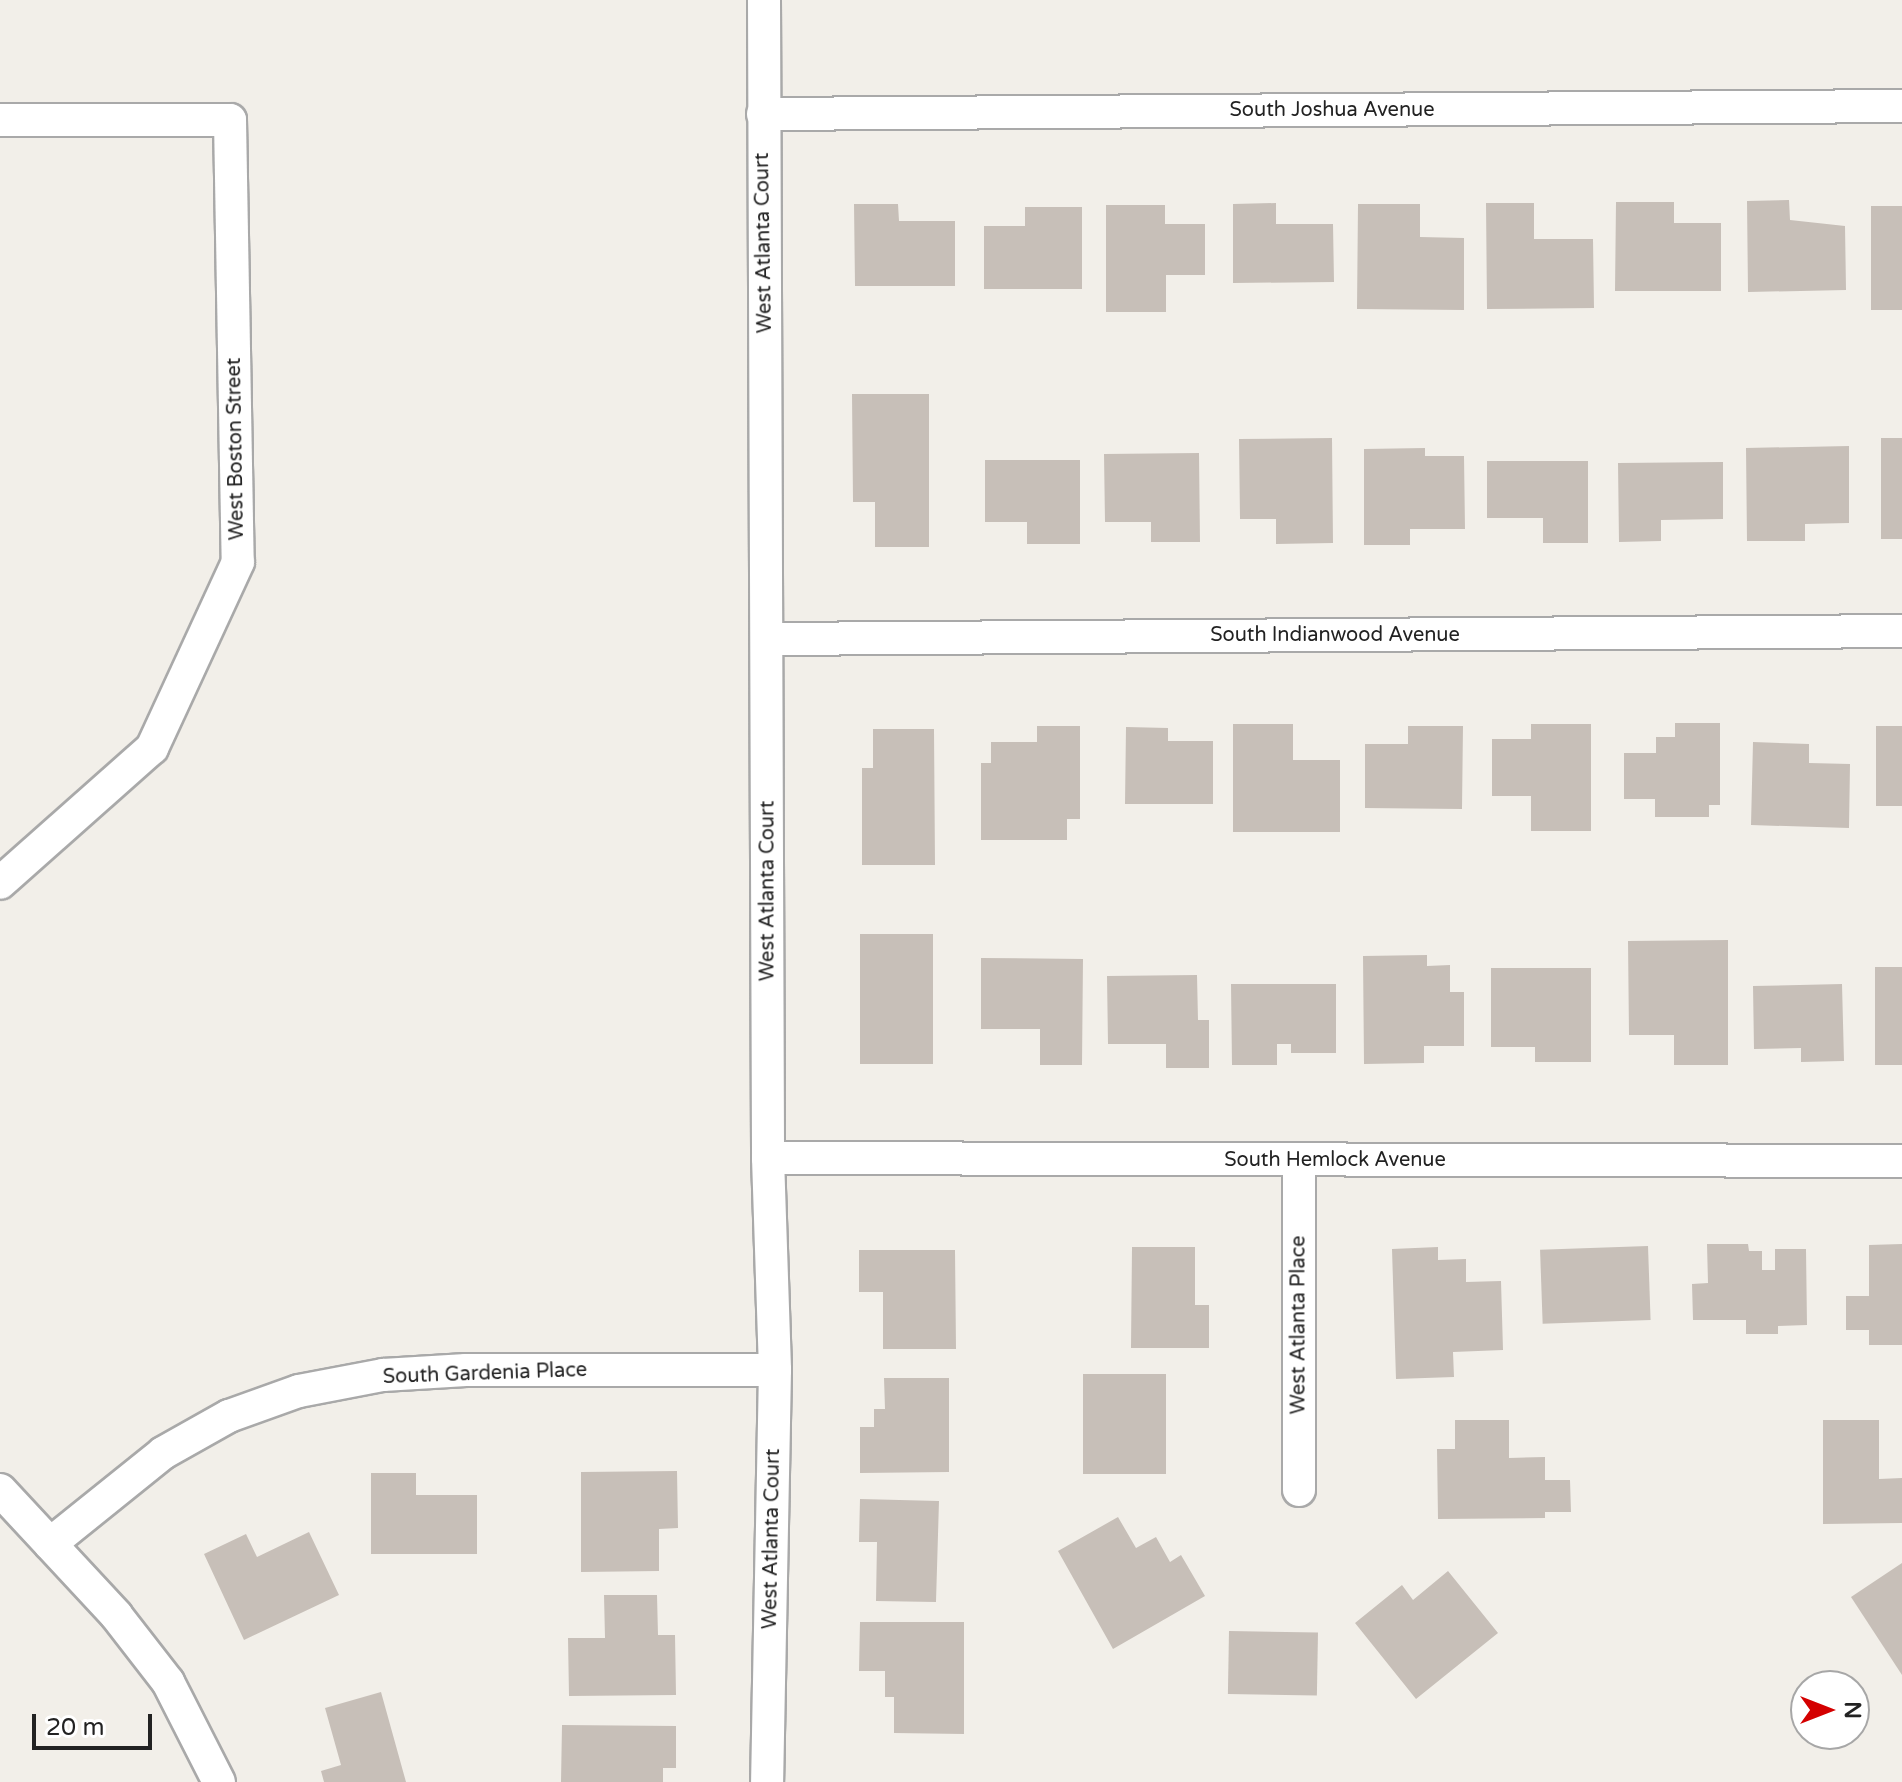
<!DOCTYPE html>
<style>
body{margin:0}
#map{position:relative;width:1902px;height:1782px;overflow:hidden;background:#f2efe9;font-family:"Varela Round",sans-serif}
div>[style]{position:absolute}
.building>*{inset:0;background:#c7bfb8;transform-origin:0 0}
.roads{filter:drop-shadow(2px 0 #a9a9a9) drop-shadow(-2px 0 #a9a9a9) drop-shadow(0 2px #a9a9a9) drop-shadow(0 -2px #a9a9a9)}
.minor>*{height:32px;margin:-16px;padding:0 16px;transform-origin:16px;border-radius:16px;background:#fff}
span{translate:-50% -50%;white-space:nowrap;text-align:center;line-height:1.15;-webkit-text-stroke:7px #fff;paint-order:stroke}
.street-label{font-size:20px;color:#222}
.north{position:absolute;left:1790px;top:1670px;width:80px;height:80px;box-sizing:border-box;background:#fff;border:2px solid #a7a7a7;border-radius:50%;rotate:90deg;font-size:22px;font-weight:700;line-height:32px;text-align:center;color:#222}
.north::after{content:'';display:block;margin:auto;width:28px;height:36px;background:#d40000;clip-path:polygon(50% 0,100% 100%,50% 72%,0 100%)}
.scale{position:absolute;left:32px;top:1714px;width:120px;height:36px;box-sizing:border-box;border:4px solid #222;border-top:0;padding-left:10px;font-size:24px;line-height:28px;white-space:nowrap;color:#222;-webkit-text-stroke:6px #fff;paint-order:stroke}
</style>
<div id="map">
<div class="building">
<div style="clip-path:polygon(1789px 200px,1790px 220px,1845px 226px,1846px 290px,1748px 292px,1747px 201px)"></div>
<div style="clip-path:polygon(1616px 202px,1674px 202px,1674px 223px,1721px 223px,1721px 291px,1615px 291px)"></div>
<div style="clip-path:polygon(1276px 203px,1276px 224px,1333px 224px,1334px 282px,1233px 283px,1233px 204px)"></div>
<div style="clip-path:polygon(1486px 203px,1534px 203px,1534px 239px,1593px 239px,1594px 308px,1487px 309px)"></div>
<div style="clip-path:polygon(854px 204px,898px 204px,899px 221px,955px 221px,955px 286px,855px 286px)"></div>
<div style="clip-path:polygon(1358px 204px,1420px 204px,1420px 237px,1464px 238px,1464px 310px,1357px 309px)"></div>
<div style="clip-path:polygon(1106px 205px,1165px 205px,1165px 224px,1205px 224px,1205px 275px,1166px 275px,1166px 312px,1106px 312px)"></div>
<div style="left:1871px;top:206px;width:31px;height:104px"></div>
<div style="clip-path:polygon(1025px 207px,1082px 207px,1082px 289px,984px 289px,984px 226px,1025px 226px)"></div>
<div style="clip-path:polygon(852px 394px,929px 394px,929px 547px,875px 547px,875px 502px,853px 502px)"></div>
<div style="clip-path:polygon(1332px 438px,1333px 543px,1276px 544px,1276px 519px,1240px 519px,1239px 439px)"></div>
<div style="left:1881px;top:438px;width:21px;height:101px"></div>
<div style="clip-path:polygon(1849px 446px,1849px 523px,1805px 524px,1805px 541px,1747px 541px,1746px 448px)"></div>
<div style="clip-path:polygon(1425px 448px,1425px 456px,1464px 456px,1465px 529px,1410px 529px,1410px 545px,1364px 545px,1364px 449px)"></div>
<div style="clip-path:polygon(1199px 453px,1200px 542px,1151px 542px,1151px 522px,1105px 522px,1104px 454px)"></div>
<div style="clip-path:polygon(985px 460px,1080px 460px,1080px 544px,1027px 544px,1027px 522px,985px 522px)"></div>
<div style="clip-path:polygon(1487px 461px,1588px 461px,1588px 543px,1543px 543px,1543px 518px,1487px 518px)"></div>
<div style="clip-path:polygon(1723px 462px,1723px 519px,1661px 520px,1661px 541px,1619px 542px,1618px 463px)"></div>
<div style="clip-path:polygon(1675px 723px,1720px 723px,1720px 805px,1709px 805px,1709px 817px,1655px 817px,1655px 799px,1624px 799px,1624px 753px,1656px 753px,1656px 737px,1675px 737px)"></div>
<div style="clip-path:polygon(1233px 724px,1293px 724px,1293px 760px,1340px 760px,1340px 832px,1233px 832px)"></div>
<div style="clip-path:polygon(1531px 724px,1591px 724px,1591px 831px,1531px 831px,1531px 796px,1492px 796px,1492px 739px,1531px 739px)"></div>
<div style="clip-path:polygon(1037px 726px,1080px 726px,1080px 819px,1067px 819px,1067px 840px,981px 840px,981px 763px,991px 763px,991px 742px,1037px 742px)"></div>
<div style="clip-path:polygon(1408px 726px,1463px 726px,1462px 809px,1365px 808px,1365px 744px,1408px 744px)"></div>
<div style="left:1876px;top:726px;width:26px;height:80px"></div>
<div style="clip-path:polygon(1126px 727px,1168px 728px,1168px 741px,1213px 741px,1213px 804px,1125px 804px)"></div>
<div style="clip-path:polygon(873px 729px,934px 729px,935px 865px,862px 865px,862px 768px,873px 768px)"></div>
<div style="clip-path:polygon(1753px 742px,1809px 744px,1809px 763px,1850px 764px,1849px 828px,1751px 825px)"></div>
<div style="left:860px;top:934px;width:73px;height:130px"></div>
<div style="clip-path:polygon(1728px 940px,1728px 1065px,1674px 1065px,1674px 1035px,1629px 1035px,1628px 941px)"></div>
<div style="clip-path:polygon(1427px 955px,1427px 966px,1450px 965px,1450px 992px,1464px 992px,1464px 1046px,1424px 1046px,1424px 1063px,1364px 1064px,1363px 956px)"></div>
<div style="clip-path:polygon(981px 958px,1083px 959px,1082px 1065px,1040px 1065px,1040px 1029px,981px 1029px)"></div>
<div style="left:1875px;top:967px;width:27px;height:98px"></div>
<div style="clip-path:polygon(1491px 968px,1591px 968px,1591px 1062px,1535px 1062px,1535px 1047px,1491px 1047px)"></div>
<div style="clip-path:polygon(1197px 975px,1198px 1020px,1209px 1020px,1209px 1068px,1166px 1068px,1166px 1044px,1108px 1044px,1107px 976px)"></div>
<div style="clip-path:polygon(1231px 984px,1336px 984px,1336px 1053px,1291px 1053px,1291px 1044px,1277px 1044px,1277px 1065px,1232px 1065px)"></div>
<div style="clip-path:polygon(1842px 984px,1844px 1061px,1801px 1062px,1801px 1048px,1754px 1049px,1753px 986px)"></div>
<div style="clip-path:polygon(1707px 1244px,1748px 1244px,1749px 1251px,1762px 1251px,1762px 1270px,1775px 1270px,1775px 1249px,1806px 1249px,1807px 1325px,1778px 1326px,1778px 1334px,1746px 1334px,1746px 1320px,1693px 1320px,1692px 1284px,1708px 1283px)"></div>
<div style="clip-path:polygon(1902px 1244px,1902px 1345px,1869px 1345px,1869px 1330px,1846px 1330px,1846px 1296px,1869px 1296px,1869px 1245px)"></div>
<div style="left:1648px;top:1246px;width:74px;height:108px;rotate:88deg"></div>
<div style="clip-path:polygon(1132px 1247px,1195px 1247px,1195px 1305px,1209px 1305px,1209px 1348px,1131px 1348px)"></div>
<div style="clip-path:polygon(1438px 1247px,1438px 1260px,1466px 1259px,1466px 1282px,1501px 1281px,1503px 1350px,1453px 1352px,1454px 1377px,1396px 1379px,1392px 1249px)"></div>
<div style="clip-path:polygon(859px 1250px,955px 1250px,956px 1349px,883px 1349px,883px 1292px,859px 1292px)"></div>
<div style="left:1166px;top:1374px;width:100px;height:83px;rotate:90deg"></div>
<div style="clip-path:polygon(884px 1378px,949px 1378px,949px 1472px,860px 1473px,860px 1427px,874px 1427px,874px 1409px,885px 1409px)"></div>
<div style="clip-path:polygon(1455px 1420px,1509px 1420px,1509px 1458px,1545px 1457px,1545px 1480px,1570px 1480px,1571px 1512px,1545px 1512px,1545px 1518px,1438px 1519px,1437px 1449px,1455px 1449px)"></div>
<div style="clip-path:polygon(1823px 1420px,1879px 1420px,1879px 1479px,1902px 1478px,1902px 1523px,1823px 1524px)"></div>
<div style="clip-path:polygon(677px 1471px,678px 1528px,659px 1529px,659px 1571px,581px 1572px,581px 1472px)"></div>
<div style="clip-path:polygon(371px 1473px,416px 1473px,416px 1495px,477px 1495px,477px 1554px,371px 1554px)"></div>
<div style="clip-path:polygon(860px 1499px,939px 1501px,936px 1602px,876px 1601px,877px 1542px,859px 1542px)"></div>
<div style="clip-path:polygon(1118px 1517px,1136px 1548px,1156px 1537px,1170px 1562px,1181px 1555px,1205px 1596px,1113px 1649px,1058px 1551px)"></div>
<div style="clip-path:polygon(309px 1532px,339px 1595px,244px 1640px,204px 1554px,246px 1534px,257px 1557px)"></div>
<div style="clip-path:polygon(1902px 1563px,1902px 1675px,1851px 1597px)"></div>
<div style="clip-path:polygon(1448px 1571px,1498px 1633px,1416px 1699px,1355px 1623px,1402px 1585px,1413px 1600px)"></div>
<div style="clip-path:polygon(604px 1595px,657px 1595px,658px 1635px,675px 1635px,676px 1695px,569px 1696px,568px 1638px,605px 1638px)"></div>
<div style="clip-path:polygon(860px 1622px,964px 1622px,964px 1734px,894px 1733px,894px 1697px,885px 1697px,885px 1671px,859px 1671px)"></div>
<div style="left:1229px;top:1631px;width:89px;height:63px;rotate:1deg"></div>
<div style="clip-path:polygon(381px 1692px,406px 1782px,324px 1782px,321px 1771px,341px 1765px,325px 1708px)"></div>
<div style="clip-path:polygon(562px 1725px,676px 1726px,676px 1768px,663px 1768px,663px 1782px,561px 1782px)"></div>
</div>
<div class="roads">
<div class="minor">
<div style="left:764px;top:0;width:1158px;rotate:89.8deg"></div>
<div style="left:768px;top:1158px;width:212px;rotate:88.1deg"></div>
<div style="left:775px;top:1370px;width:412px;rotate:91.1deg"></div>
<div style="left:763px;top:114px;width:1139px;rotate:-0.4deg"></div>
<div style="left:0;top:120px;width:230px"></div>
<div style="left:230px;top:120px;width:442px;rotate:89deg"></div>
<div style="left:238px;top:562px;width:205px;rotate:114.8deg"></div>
<div style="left:152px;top:748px;width:203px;rotate:138.4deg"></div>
<div style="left:768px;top:639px;width:1134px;rotate:-0.4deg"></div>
<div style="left:768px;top:1158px;width:1134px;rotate:0.15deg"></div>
<div style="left:1299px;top:1160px;width:330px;rotate:90deg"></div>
<div style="left:0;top:1490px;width:171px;rotate:47.1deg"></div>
<div style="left:116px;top:1615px;width:85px;rotate:52.2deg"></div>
<div style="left:168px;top:1682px;width:112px;rotate:63deg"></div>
<div style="left:50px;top:1544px;width:145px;rotate:-38.8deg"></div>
<div style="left:163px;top:1453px;width:76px;rotate:-29.3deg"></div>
<div style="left:229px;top:1416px;width:74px;rotate:-19.7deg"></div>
<div style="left:299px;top:1391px;width:86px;rotate:-10.8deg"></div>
<div style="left:383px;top:1375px;width:83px;rotate:-3.4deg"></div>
<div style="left:466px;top:1370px;width:309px"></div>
</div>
</div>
<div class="street-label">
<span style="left:1332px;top:110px">South Joshua Avenue</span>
<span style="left:764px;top:243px;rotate:-91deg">West Atlanta Court</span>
<span style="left:236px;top:449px;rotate:-91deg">West Boston Street</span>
<span style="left:1335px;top:635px">South Indianwood Avenue</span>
<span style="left:768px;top:891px;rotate:-90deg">West Atlanta Court</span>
<span style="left:1335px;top:1160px">South Hemlock Avenue</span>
<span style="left:1299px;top:1325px;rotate:-90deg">West Atlanta Place</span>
<span style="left:485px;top:1374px;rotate:-2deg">South Gardenia Place</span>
<span style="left:772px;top:1539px;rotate:-89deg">West Atlanta Court</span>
</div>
<div class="north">N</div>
<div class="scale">20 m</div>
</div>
